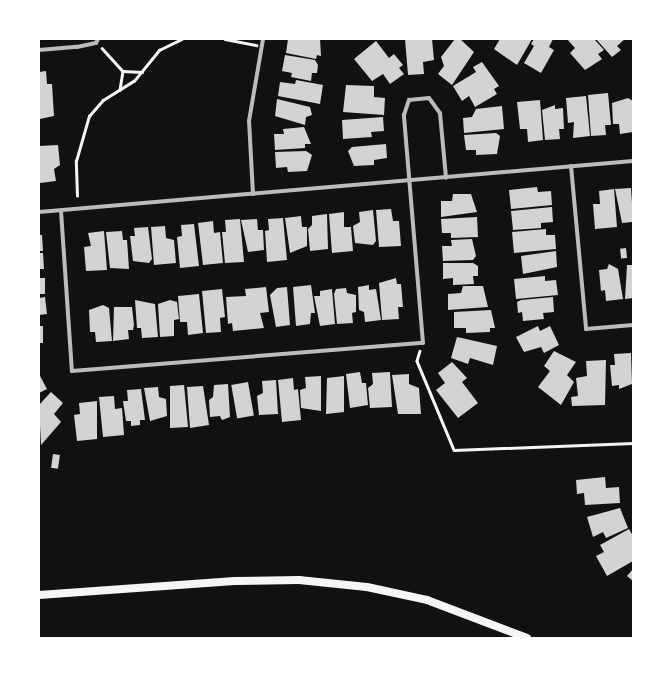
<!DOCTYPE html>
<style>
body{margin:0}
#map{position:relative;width:672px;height:677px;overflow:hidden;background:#111;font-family:"IBM Plex Serif",serif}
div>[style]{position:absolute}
.building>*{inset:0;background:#d3d3d3;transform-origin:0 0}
.path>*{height:2.5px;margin:-1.25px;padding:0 1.25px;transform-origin:1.25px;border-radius:1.25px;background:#f5f5f5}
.minor>*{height:4px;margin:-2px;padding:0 2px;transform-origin:2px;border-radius:2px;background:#bcbcbc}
.secondary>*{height:8px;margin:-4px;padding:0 4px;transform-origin:4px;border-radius:4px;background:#f5f5f5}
span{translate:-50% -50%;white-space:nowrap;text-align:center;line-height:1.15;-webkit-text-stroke:4px #fff;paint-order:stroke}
.frame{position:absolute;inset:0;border:40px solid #fff;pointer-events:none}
</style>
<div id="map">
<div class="building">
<div style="clip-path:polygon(288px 39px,320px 39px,321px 56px,317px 55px,316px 59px,286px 53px)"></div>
<div style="clip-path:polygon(405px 39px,432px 39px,434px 60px,423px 62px,424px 74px,408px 75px)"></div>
<div style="clip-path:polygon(455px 39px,460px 39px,474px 52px,452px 85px,438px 74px,444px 66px,441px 57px)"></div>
<div style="clip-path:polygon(500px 39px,532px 39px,517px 65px,494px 49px)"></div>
<div style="clip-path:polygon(534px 39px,553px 39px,549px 47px,554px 50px,541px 73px,524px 63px,534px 46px,531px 44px)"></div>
<div style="clip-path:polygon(567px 39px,594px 39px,604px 50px,598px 54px,602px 59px,585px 70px,570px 53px,575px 48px)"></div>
<div style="clip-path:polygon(596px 39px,625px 39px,617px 46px,621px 50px,612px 57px)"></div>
<div style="clip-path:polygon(376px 41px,389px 58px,394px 54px,403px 65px,399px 68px,404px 74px,390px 84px,383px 74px,372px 81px,354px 59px)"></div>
<div style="clip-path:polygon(285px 55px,315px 60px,318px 65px,317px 73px,312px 73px,311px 81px,291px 77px,292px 73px,282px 71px)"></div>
<div style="clip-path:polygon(482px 62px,499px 86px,494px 89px,497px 94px,475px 107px,469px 96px,462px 101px,453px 86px,476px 72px,473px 67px)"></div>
<div style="clip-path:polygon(46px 71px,47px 84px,52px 84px,54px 116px,40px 119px,39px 72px)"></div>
<div style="clip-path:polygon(296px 80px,323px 85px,320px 104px,278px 96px,280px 82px,295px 84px)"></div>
<div style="clip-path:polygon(346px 85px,374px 86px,374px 97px,385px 98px,384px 115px,343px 112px)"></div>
<div style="clip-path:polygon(608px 93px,611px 125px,605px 125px,606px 135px,591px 136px,588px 95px)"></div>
<div style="clip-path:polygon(586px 96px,590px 136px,573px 138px,574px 122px,568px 123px,566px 98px)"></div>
<div style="clip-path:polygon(628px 98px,633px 101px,633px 132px,620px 134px,619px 124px,613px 124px,612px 103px)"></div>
<div style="clip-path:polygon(277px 99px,310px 107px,312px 115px,306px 117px,305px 125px,275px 116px)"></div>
<div style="clip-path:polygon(540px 100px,543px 140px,528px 142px,527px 129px,520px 129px,517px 102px)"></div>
<div style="clip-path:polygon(555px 105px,555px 109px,563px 108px,564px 129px,559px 129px,560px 139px,545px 140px,542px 110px)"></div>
<div style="clip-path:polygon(502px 106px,504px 129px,464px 133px,463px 118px,472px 117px,476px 109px)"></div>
<div style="clip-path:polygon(383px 117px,384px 131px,371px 132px,372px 137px,343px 139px,342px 120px)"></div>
<div style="clip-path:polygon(304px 127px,311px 144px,305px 144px,305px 148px,275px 150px,274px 134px,284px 134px,283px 129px)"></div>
<div style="clip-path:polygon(496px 133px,500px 136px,497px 154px,476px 155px,476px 150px,466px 150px,464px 135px)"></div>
<div style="clip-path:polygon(386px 144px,387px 158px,374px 160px,374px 165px,354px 166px,348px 151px,352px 147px)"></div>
<div style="clip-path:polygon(58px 145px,60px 165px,54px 169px,56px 181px,40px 183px,39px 146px)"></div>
<div style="clip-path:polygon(306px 151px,312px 155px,307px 171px,288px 172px,287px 167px,276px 168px,275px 152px)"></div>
<div style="clip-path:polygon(537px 187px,538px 192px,551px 191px,552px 205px,511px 209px,509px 190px)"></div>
<div style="clip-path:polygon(631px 188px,633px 218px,632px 222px,622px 223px,615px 189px)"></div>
<div style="clip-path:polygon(614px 189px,617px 227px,595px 229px,593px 204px,600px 204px,599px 191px)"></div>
<div style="clip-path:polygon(453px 194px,471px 194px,477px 212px,441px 217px,441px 201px,452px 201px)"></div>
<div style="clip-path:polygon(552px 207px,553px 222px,541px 223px,541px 228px,513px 230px,511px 211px)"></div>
<div style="clip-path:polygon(391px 209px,393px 221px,399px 221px,401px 246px,379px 247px,376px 210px)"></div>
<div style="clip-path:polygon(373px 210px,376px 241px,373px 245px,355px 243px,353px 226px,360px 222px,359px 212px)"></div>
<div style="clip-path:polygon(344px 212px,344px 227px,351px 227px,353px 251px,332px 253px,329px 214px)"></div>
<div style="clip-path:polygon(327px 214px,328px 249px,310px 251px,308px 229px,312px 225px,312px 216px)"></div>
<div style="clip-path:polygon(301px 216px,302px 227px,307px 227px,307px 246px,290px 253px,285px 218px)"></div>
<div style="clip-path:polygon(477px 217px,478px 237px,451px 238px,451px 233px,442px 233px,441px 219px)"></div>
<div style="clip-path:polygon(283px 218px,287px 260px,267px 262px,265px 231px,269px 230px,268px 219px)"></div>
<div style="clip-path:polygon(240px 219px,244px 262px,225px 263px,222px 232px,226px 232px,225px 220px)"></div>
<div style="clip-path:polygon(257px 219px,258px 230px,263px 230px,264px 250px,248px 252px,241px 220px)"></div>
<div style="clip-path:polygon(213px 221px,214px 233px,220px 232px,223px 263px,203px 265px,198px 223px)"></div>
<div style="clip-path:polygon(194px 224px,199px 266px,180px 268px,177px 237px,182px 236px,181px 225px)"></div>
<div style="clip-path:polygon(165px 226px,166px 238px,174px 240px,176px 263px,154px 265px,151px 227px)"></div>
<div style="clip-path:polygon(148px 227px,152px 259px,149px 263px,133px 261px,130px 236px,135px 236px,134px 228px)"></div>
<div style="clip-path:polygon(546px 229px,546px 235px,555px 235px,556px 249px,514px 253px,512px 232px)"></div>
<div style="clip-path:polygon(104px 231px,107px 270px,86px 271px,84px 247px,91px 246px,88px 233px)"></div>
<div style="clip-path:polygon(122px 231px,123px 240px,127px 240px,129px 269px,110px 268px,106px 232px)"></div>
<div style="clip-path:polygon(39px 235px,42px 235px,43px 251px,39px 251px)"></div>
<div style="clip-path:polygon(472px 239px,476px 256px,473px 260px,443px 261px,442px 246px,452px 246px,451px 240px)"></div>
<div style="left:626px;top:248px;width:10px;height:6px;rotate:84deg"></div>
<div style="clip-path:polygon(556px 251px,557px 267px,523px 274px,521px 256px)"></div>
<div style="clip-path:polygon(39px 253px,43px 253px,44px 269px,39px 269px)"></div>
<div style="clip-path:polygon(443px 263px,473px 263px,478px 266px,478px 276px,473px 276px,474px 284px,453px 285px,453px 278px,443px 279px)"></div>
<div style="clip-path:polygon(609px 264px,618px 269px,623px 299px,606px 301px,605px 290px,601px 291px,599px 270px,607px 269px)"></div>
<div style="clip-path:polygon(627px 265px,633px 265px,633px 298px,625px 299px)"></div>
<div style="clip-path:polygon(545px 276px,545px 281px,556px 280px,558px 295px,516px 299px,514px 279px)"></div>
<div style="left:45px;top:278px;width:16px;height:6px;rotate:90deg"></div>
<div style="clip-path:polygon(396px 278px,397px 284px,401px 284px,403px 307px,398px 307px,399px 319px,382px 320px,379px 283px)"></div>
<div style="clip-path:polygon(311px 285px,315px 313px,311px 313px,310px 324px,296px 326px,293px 287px)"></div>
<div style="clip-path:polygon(369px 285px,369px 290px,376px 289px,381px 320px,365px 322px,364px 312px,359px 310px,358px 287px)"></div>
<div style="clip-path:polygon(463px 286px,483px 286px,488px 307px,448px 310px,448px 294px,461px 293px)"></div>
<div style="clip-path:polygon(266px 287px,269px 312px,260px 313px,264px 328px,233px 331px,232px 323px,228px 324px,226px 297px,246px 296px,245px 289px)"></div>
<div style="clip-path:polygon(287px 287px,290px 325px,276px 327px,270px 295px,277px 288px)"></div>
<div style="clip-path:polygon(346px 288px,347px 293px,356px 295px,356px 312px,352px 313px,353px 323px,337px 324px,334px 294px,336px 289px)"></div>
<div style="clip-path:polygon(222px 289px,225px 317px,220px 318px,221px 332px,206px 333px,202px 291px)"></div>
<div style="clip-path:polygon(332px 289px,335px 324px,320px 326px,314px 296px,320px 296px,320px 291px)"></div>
<div style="clip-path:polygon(199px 294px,203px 333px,188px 335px,187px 322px,180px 322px,178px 296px)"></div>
<div style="clip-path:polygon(45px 297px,47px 314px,39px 315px,39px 298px)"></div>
<div style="clip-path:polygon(553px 297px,554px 312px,543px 313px,544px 319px,523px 321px,522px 312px,518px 313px,517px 302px,521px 300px)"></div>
<div style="clip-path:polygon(135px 300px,155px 304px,158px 337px,142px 338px,141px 328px,137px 328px)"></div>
<div style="clip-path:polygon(170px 300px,177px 302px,179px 319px,174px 320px,174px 336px,160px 337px,158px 304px)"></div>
<div style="clip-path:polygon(103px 305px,109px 308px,112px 341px,96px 342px,95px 332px,90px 332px,89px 310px)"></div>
<div style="clip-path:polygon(114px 307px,132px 307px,134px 325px,133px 330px,128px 330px,129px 339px,113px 341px)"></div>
<div style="clip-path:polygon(491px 310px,495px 328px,490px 328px,490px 332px,466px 333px,466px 328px,454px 328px,454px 312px)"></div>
<div style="left:43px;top:326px;width:17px;height:4px;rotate:90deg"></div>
<div style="clip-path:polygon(538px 326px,540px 331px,550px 326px,559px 345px,544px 353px,541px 347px,524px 352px,516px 337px)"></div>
<div style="clip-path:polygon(457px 337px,497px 346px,493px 365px,470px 358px,468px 364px,451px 358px)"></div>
<div style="clip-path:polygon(554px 351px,576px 362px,567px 375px,574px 382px,561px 405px,538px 387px,550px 371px,544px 366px)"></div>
<div style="clip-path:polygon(631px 353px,632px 384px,619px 389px,619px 385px,612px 386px,610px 365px,615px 365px,614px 354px)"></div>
<div style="clip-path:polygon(606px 360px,605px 405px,572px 406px,571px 397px,578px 396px,576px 378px,587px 376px,586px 361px)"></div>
<div style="clip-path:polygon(452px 362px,467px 378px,462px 382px,478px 403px,458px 418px,436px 390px,445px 383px,438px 373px)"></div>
<div style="clip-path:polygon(360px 372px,362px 383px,366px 383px,368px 405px,350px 408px,346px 374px)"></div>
<div style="clip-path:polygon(390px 372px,392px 407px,370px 408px,368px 388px,373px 384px,372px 373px)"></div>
<div style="clip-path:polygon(39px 374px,47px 389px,39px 393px)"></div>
<div style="clip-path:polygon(409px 374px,409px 384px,419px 388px,421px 414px,398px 414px,392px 375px)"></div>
<div style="clip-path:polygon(321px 376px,321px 411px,301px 408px,300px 390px,306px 388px,305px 377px)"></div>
<div style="clip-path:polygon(344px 376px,344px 412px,326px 414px,327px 378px)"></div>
<div style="clip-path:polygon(293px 378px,294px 390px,298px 389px,301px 420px,282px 422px,278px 380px)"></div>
<div style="clip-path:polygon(276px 380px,278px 414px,259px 415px,257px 396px,263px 393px,262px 381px)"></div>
<div style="left:248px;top:382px;width:34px;height:17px;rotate:80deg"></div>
<div style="clip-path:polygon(228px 384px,230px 417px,222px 420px,220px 416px,210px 417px,209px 400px,213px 397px,214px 385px)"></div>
<div style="clip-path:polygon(184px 385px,188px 427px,170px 428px,170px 386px)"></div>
<div style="clip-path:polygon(203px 386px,209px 425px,190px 428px,187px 387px)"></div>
<div style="clip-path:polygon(158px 387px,159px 397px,166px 399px,167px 416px,150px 421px,144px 388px)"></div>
<div style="clip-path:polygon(141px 389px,145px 420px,140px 420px,140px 425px,131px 426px,131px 421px,126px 421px,123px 401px,128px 401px,127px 390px)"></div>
<div style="clip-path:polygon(51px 392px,63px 403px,54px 414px,61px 422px,41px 445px,39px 405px)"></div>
<div style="clip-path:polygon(114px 396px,115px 409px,122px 408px,124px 435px,103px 437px,99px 397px)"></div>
<div style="clip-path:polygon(97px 401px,97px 439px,77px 441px,74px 415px,80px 414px,79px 403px)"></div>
<div style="left:53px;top:454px;width:7px;height:14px;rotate:8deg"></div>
<div style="clip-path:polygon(605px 477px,606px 488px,619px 487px,620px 503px,585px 505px,584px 493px,577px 494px,576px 480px)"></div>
<div style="clip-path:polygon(620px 508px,628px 528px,606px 538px,603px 532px,593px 537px,587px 517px)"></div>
<div style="clip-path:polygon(629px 529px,633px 536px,633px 561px,607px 576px,596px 556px,604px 552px,600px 545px)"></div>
<div style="clip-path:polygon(633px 569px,633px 581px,627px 576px)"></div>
</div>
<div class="path">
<div style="left:225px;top:39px;width:32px;rotate:11deg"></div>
<div style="left:102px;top:48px;width:31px;rotate:48deg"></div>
<div style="left:123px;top:71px;width:19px;rotate:99deg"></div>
<div style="left:123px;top:71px;width:19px;rotate:3deg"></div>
<div style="left:77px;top:196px;width:35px;rotate:-92deg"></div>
<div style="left:76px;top:161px;width:47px;rotate:-73.9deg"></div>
<div style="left:89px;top:116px;width:21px;rotate:-49deg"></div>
<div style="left:103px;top:100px;width:36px;rotate:-32deg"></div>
<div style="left:134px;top:81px;width:40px;rotate:-51deg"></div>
<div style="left:159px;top:50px;width:25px;rotate:-26deg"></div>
<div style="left:420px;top:351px;width:10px;rotate:107deg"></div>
<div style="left:417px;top:361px;width:96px;rotate:67.4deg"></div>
<div style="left:454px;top:450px;width:179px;rotate:-2.2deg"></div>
</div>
<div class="minor">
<div style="left:39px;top:50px;width:38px;rotate:-5deg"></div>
<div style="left:77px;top:47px;width:19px;rotate:-12deg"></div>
<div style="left:96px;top:43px;width:4px;rotate:-63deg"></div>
<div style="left:571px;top:166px;width:164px;rotate:84.7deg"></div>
<div style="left:586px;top:329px;width:47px;rotate:-4.9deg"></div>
<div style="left:253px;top:194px;width:73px;rotate:-93.1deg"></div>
<div style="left:249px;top:121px;width:83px;rotate:-80.3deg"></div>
<div style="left:61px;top:211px;width:160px;rotate:86.1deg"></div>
<div style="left:72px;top:371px;width:352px;rotate:-4.6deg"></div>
<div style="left:423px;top:343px;width:229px;rotate:-94.8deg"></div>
<div style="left:404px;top:115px;width:16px;rotate:-72deg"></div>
<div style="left:409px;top:100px;width:20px;rotate:-6deg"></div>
<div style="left:429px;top:98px;width:19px;rotate:54deg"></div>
<div style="left:440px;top:113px;width:65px;rotate:84.7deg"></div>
<div style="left:39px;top:212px;width:596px;rotate:-4.91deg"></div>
</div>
<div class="secondary">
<div style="left:39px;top:595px;width:196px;rotate:-4.1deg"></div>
<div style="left:234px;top:581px;width:65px;rotate:-0.9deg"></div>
<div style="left:299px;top:580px;width:68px;rotate:5.9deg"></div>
<div style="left:367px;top:587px;width:61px;rotate:12.2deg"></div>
<div style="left:427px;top:600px;width:107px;rotate:20.8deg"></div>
</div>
<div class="frame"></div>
</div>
